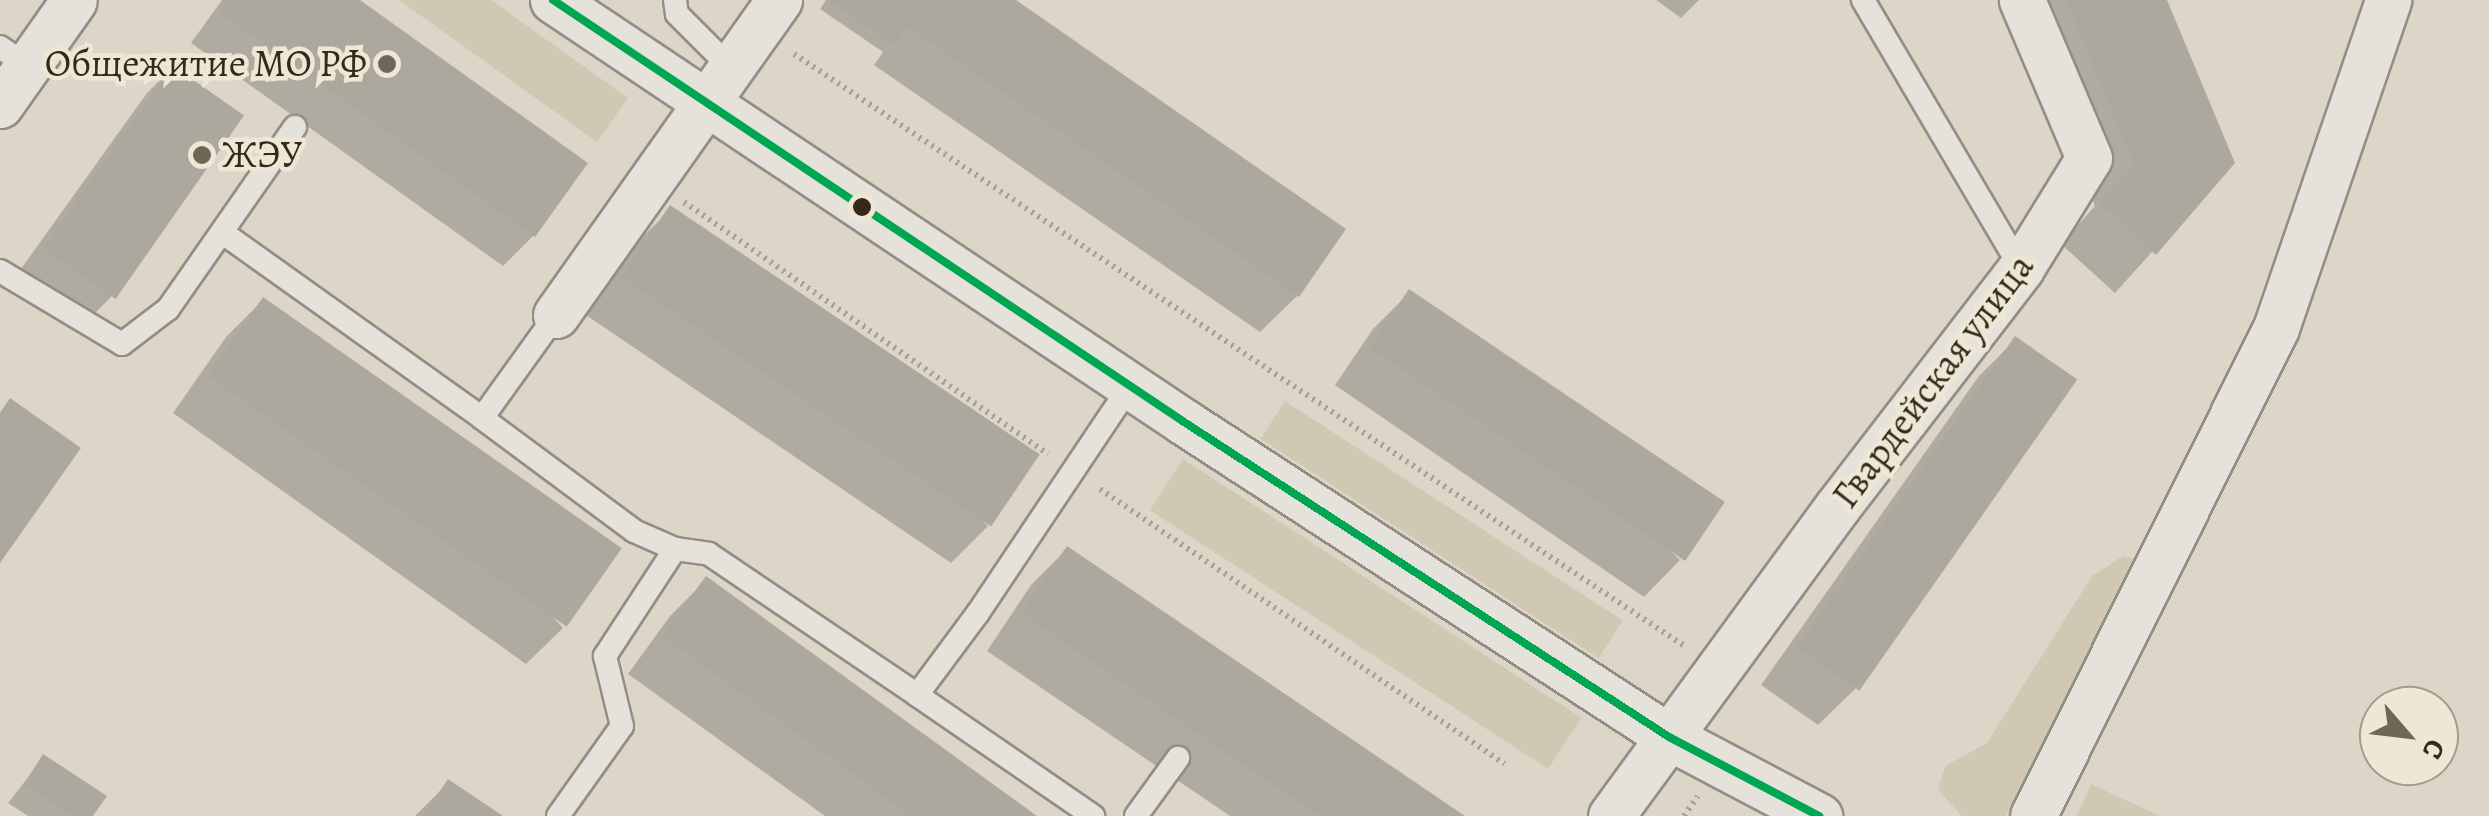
<!DOCTYPE html>
<meta charset="utf-8">
<style>
body{margin:0}
#map{position:relative;width:2489px;height:816px;overflow:hidden;background:#ddd6c8;font-family:Alegreya,serif}
div>[style]{position:absolute}
.green>*{inset:0;background:#d1c8b4;transform-origin:0 0}
.shadow>*{inset:0;background:#0003}
.building>*{inset:0;background:#ada89e;transform-origin:0 0}
.path>*{height:6px;margin-top:-3px;transform-origin:0;background:repeating-linear-gradient(90deg,#a6a29b 0 2.5px,transparent 0 7.5px)}
.roads{filter:drop-shadow(2px 0 #938e84) drop-shadow(-2px 0 #938e84) drop-shadow(0 2px #938e84) drop-shadow(0 -2px #938e84)}
.lane>*{height:22px;margin:-11px;padding:0 11px;transform-origin:11px;border-radius:11px;background:#e5e2db}
.street>*{height:45px;margin:-22.5px;padding:0 22.5px;transform-origin:22.5px;border-radius:22.5px;background:#e5e2db}
.bus-1>*{height:8px;margin:-4px;padding:0 4px;transform-origin:4px;border-radius:4px;background:#00a651}
.dots>*{width:28px;height:28px;translate:-50% -50%;box-sizing:border-box;border:5px solid #eee7d6;border-radius:50%}
span{translate:-50% -50%;white-space:nowrap;text-align:center;line-height:1.15;-webkit-text-stroke:9px #eee7d6;paint-order:stroke}
.poi-label{font-size:38px;color:#34291b}
.right{translate:-100% -50%;text-align:right}
.left{translate:0 -50%;text-align:left}
.street-label{font-size:38px;color:#34291b}
.north{position:absolute;left:2359px;top:686px;width:100px;height:100px;box-sizing:border-box;background:#eee7d6;border:2px solid #a49b8b;border-radius:50%;rotate:118deg;font-size:28px;font-weight:700;line-height:40px;text-align:center;color:#34291b}
.north::after{content:'';display:block;margin:auto;width:35px;height:45px;background:#6f6658;clip-path:polygon(50% 0,100% 100%,50% 72%,0 100%)}
</style>
<div id="map">
<div class="green">
<div style="clip-path:polygon(399px 0,491px 0,628px 98px,597px 142px)"></div>
<div style="left:1285px;top:401px;width:403px;height:45px;rotate:33deg"></div>
<div style="left:1183px;top:459px;width:475px;height:61px;rotate:33deg"></div>
<div style="clip-path:polygon(2123px 556px,2138px 560px,2005px 816px,1962px 816px,1938px 790px,1945px 766px,1987px 743px,2092px 576px)"></div>
<div style="clip-path:polygon(2091px 784px,2160px 816px,2077px 816px)"></div>
</div>
<div class="shadow">
<div style="clip-path:polygon(222px 0,356px 0,534px 235px,503px 266px,191px 43px)"></div>
<div style="clip-path:polygon(826px 0,1011px 0,1343px 229px,1297px 296px,1260px 332px,874px 65px,883px 52px,820px 9px)"></div>
<div style="clip-path:polygon(1656px 0,1699px 0,1681px 18px)"></div>
<div style="clip-path:polygon(2010px 0,2165px 0,2232px 163px,2115px 293px,2061px 244px,2095px 206px)"></div>
<div style="clip-path:polygon(172px 68px,240px 117px,111px 297px,86px 322px,18px 273px,147px 93px)"></div>
<div style="clip-path:polygon(671px 209px,988px 526px,951px 563px,586px 315px,634px 245px)"></div>
<div style="clip-path:polygon(1410px 292px,1680px 560px,1644px 597px,1335px 385px,1373px 329px)"></div>
<div style="clip-path:polygon(263px 300px,563px 628px,526px 664px,173px 413px,226px 337px)"></div>
<div style="clip-path:polygon(2015px 340px,1855px 689px,1818px 725px,1761px 685px,1979px 376px)"></div>
<div style="clip-path:polygon(1067px 549px,1461px 816px,1230px 816px,987px 651px,1031px 585px)"></div>
<div style="clip-path:polygon(706px 580px,1033px 816px,825px 816px,628px 674px,670px 616px)"></div>
<div style="clip-path:polygon(44px 757px,90px 816px,28px 816px,8px 803px)"></div>
<div style="clip-path:polygon(449px 782px,498px 816px,415px 816px)"></div>
</div>
<div class="building">
<div style="clip-path:polygon(228px 0,360px 0,588px 163px,535px 237px,219px 12px)"></div>
<div style="clip-path:polygon(828px 0,1016px 0,1346px 229px,1299px 297px,908px 27px,895px 46px)"></div>
<div style="clip-path:polygon(2066px 0,2167px 0,2235px 163px,2156px 255px,2099px 203px,2134px 165px)"></div>
<div style="left:172px;top:65px;width:88px;height:224px;rotate:35deg"></div>
<div style="left:670px;top:205px;width:446px;height:87px;rotate:34deg"></div>
<div style="left:1409px;top:289px;width:381px;height:71px;rotate:34deg"></div>
<div style="left:263px;top:297px;width:438px;height:96px;rotate:35deg"></div>
<div style="left:2015px;top:336px;width:76px;height:380px;rotate:35deg"></div>
<div style="clip-path:polygon(10px 398px,81px 448px,0 563px,0 413px)"></div>
<div style="clip-path:polygon(1067px 546px,1465px 816px,1320px 816px,1229px 755px,1021px 613px)"></div>
<div style="clip-path:polygon(706px 576px,830px 666px,1037px 816px,911px 816px,662px 636px)"></div>
<div style="clip-path:polygon(43px 754px,107px 796px,93px 816px,72px 816px,24px 784px)"></div>
<div style="clip-path:polygon(448px 779px,503px 816px,423px 816px)"></div>
</div>
<div class="path">
<div style="left:794px;top:54px;width:1068px;rotate:33.62deg"></div>
<div style="left:684px;top:202px;width:443px;rotate:34.7deg"></div>
<div style="left:1100px;top:489px;width:489px;rotate:34.2deg"></div>
<div style="left:1684px;top:816px;width:24px;rotate:-55deg"></div>
</div>
<div class="roads">
<div class="lane">
<div style="left:675px;top:0;width:14px;rotate:82deg"></div>
<div style="left:677px;top:14px;width:78px;rotate:45deg"></div>
<div style="left:1863px;top:0;width:311px;rotate:59.5deg"></div>
<div style="left:0;top:47px;width:33px;rotate:35deg"></div>
<div style="left:223px;top:233px;width:318px;rotate:35.5deg"></div>
<div style="left:482px;top:418px;width:127px;rotate:-54.3deg"></div>
<div style="left:0;top:271px;width:142px;rotate:30.9deg"></div>
<div style="left:122px;top:344px;width:58px;rotate:-37.3deg"></div>
<div style="left:168px;top:309px;width:222px;rotate:-55.1deg"></div>
<div style="left:482px;top:418px;width:189px;rotate:36.6deg"></div>
<div style="left:634px;top:531px;width:45px;rotate:23.7deg"></div>
<div style="left:675px;top:549px;width:34px;rotate:8deg"></div>
<div style="left:709px;top:554px;width:251px;rotate:34.1deg"></div>
<div style="left:917px;top:695px;width:102px;rotate:-53.4deg"></div>
<div style="left:978px;top:613px;width:273px;rotate:-56.2deg"></div>
<div style="left:917px;top:695px;width:214px;rotate:34.5deg"></div>
<div style="left:558px;top:816px;width:110px;rotate:-54.6deg"></div>
<div style="left:622px;top:726px;width:72px;rotate:-103.7deg"></div>
<div style="left:605px;top:656px;width:128px;rotate:-56.8deg"></div>
<div style="left:1136px;top:816px;width:72px;rotate:-54.1deg"></div>
</div>
<div class="street">
<div style="left:553px;top:0;width:759px;rotate:33.77deg"></div>
<div style="left:1184px;top:422px;width:578px;rotate:33deg"></div>
<div style="left:1669px;top:737px;width:170px;rotate:27.8deg"></div>
<div style="left:0;top:105px;width:128px;rotate:-54.8deg"></div>
<div style="left:556px;top:315px;width:386px;rotate:-54.7deg"></div>
<div style="left:1611px;top:816px;width:384px;rotate:-53.8deg"></div>
<div style="left:1838px;top:506px;width:300px;rotate:-52.4deg"></div>
<div style="left:2021px;top:268px;width:129px;rotate:-58.3deg"></div>
<div style="left:2089px;top:158px;width:172px;rotate:-113deg"></div>
<div style="left:2033px;top:816px;width:545px;rotate:-63.53deg"></div>
<div style="left:2276px;top:328px;width:347px;rotate:-71.1deg"></div>
</div>
</div>
<div class="bus-1">
<div style="left:553px;top:0;width:759px;rotate:33.77deg"></div>
<div style="left:1184px;top:422px;width:578px;rotate:33deg"></div>
<div style="left:1669px;top:737px;width:170px;rotate:27.8deg"></div>
</div>
<div class="dots">
<div style="left:387px;top:64px;background:#6f6658"></div>
<div style="left:202px;top:155px;background:#6f6658"></div>
<div style="left:862px;top:207px;background:#34291b"></div>
</div>
<div class="poi-label">
<span class="right" style="left:367px;top:64px">Общежитие МО РФ</span>
<span class="left" style="left:222px;top:155px">ЖЭУ</span>
</div>
<div class="street-label">
<span style="left:1933px;top:381px;rotate:-53deg">Гвардейская улица</span>
</div>
<div class="north">С</div>
</div>
